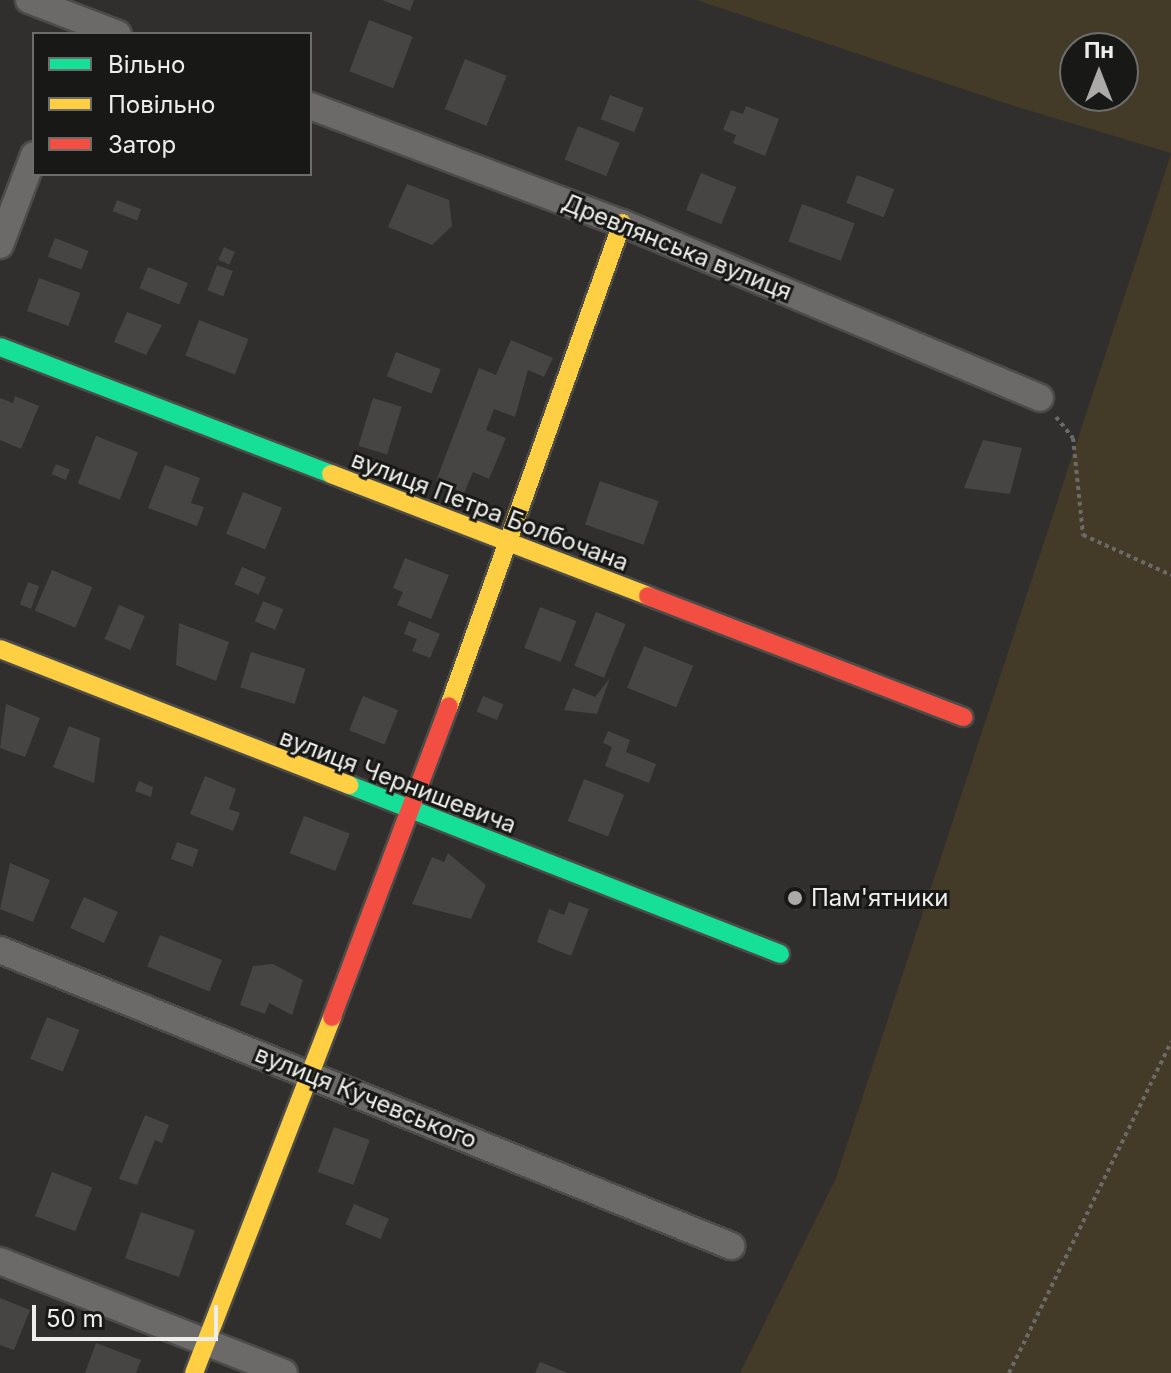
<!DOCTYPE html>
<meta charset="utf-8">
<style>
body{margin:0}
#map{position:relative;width:1171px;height:1373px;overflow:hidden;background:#302f2d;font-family:Inter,sans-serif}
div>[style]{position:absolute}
.green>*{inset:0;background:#433b28}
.building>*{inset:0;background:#464544;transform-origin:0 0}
.path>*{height:4px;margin-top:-2px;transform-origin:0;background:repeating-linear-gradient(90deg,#6c6a69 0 4px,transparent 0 8px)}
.roads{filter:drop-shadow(2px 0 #4b4b48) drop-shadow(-2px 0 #4b4b48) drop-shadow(0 2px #4b4b48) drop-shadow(0 -2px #4b4b48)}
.street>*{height:26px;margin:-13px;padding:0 13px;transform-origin:13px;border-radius:13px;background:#6c6a69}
.fast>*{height:18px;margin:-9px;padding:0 9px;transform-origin:9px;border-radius:9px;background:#16e098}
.slow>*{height:18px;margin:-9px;padding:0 9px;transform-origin:9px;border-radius:9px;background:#ffcf43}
.jam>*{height:18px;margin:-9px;padding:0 9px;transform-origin:9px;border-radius:9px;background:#f24e42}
.dots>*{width:22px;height:22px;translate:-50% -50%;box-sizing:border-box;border:4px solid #181816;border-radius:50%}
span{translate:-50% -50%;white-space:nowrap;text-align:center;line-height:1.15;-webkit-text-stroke:6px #181816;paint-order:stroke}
.street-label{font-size:24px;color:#ededea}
.poi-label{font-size:24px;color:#ededea}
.left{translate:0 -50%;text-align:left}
.legend{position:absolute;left:32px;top:32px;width:280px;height:144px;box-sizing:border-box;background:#181816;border:2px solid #6d6d6b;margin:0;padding:10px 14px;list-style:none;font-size:24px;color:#ededea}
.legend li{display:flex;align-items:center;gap:16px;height:40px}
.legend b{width:40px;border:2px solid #6d6d6b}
.north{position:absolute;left:1059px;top:32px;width:80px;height:80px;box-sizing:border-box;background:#181816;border:2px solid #6d6d6b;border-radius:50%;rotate:0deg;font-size:22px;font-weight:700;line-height:32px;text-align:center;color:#ededea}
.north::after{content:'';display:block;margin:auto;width:28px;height:36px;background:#abaaa8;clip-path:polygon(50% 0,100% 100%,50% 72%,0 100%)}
.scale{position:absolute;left:32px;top:1305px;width:186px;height:36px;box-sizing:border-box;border:4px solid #ededea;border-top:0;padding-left:10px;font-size:24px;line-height:28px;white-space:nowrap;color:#ededea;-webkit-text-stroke:6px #181816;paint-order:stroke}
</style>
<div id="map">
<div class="green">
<div style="clip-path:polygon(evenodd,697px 0,1171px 0,1171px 153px,1008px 104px,697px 0,1075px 48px,1123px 48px,1123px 96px,1075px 96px,1075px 48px)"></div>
<div style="clip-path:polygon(1171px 154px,1171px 1373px,740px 1373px,836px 1178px)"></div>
</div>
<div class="building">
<div style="clip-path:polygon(382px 0,414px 0,410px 11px)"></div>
<div style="left:369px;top:20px;width:47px;height:55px;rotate:21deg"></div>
<div style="left:465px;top:59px;width:45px;height:54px;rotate:22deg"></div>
<div style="left:610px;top:95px;width:36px;height:26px;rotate:21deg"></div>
<div style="clip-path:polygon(746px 106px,779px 119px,765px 156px,733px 143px,736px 135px,723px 130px,731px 110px,743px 114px)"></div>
<div style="left:578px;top:126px;width:45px;height:36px;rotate:22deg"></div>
<div style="left:701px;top:173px;width:38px;height:40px;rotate:22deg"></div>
<div style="left:857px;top:175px;width:40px;height:30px;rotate:21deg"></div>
<div style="clip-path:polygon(407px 184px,449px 200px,452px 226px,432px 245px,388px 227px)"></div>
<div style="left:117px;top:200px;width:26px;height:12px;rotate:21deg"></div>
<div style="left:802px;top:204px;width:56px;height:40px;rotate:20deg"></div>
<div style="left:55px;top:238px;width:36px;height:20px;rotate:21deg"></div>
<div style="left:224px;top:247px;width:12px;height:14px;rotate:24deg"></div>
<div style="left:217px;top:265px;width:17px;height:27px;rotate:21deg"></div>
<div style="left:148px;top:267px;width:43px;height:23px;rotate:22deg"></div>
<div style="left:39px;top:278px;width:44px;height:35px;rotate:20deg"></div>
<div style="clip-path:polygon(127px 312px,162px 325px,146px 355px,114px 342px)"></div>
<div style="left:199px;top:320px;width:53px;height:38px;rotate:21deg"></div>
<div style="clip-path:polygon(511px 340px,553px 358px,544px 377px,528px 370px,515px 417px,494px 409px,486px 430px,506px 438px,489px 479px,473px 472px,464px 493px,436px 481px,479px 368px,496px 375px)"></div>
<div style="left:396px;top:352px;width:48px;height:26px;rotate:21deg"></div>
<div style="clip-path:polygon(15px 396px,39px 406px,21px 449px,0 440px,0 398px,13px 403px)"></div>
<div style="left:373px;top:398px;width:30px;height:50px;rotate:17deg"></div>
<div style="left:96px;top:436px;width:45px;height:51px;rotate:21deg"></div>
<div style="clip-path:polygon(983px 440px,1022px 448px,1010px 494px,964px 488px)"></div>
<div style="left:56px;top:464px;width:15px;height:11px;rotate:23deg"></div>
<div style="clip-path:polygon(165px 465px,200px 478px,191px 503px,204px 507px,197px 526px,148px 508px)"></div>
<div style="left:600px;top:481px;width:62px;height:46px;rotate:19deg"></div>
<div style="left:243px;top:492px;width:42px;height:45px;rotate:22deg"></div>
<div style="clip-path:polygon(405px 558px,449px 575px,431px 619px,397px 605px,403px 592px,393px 588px)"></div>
<div style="left:242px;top:567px;width:26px;height:19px;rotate:23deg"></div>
<div style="left:52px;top:570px;width:44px;height:44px;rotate:23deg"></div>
<div style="left:28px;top:582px;width:12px;height:24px;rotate:20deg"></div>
<div style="left:263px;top:601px;width:22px;height:22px;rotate:22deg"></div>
<div style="left:119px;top:605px;width:28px;height:37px;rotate:23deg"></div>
<div style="left:540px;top:607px;width:39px;height:44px;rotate:21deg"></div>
<div style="left:596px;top:612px;width:32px;height:58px;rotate:22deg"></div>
<div style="clip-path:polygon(409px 621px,440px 634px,430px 658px,412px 651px,417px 639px,404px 634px)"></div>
<div style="clip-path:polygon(179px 623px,229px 642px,216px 681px,176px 665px)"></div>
<div style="left:644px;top:646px;width:53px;height:45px;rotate:22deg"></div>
<div style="left:251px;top:652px;width:57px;height:37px;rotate:17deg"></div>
<div style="clip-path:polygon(610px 678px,597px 714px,564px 710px,573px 688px,595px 697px)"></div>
<div style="left:363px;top:696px;width:38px;height:37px;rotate:22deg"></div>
<div style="left:483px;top:696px;width:22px;height:17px;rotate:22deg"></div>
<div style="clip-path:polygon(6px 704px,40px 718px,25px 757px,0 748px)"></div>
<div style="clip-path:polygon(69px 726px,100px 738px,94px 783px,53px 767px)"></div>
<div style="clip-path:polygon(608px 731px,630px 740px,626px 752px,656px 764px,649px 783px,605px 766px,612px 747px,603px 743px)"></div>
<div style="clip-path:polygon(205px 776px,236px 789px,229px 809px,240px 813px,233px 831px,190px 814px)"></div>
<div style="left:584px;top:779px;width:43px;height:45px;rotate:21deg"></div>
<div style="clip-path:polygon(139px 781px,153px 787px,151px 797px,135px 791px)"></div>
<div style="left:304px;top:816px;width:49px;height:40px;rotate:21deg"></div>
<div style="left:177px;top:842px;width:23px;height:18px;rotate:20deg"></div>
<div style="clip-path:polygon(448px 853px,486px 885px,471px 919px,412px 904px,432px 857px,444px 862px)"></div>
<div style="clip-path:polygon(10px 863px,50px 880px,33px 922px,0 909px)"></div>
<div style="left:795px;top:886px;width:11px;height:22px;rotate:22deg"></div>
<div style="left:84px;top:897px;width:37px;height:34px;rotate:24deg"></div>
<div style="clip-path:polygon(569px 902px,589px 909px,571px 956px,537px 942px,549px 909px,564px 915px)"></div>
<div style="left:160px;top:935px;width:67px;height:34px;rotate:22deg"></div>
<div style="clip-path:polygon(273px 964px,303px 980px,292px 1015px,269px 1003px,265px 1014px,240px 1005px,253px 966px)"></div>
<div style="left:47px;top:1017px;width:35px;height:45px;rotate:22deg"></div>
<div style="clip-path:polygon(145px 1115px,169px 1125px,162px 1143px,155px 1140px,137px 1185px,119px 1179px)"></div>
<div style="left:334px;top:1127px;width:38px;height:48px;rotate:20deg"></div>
<div style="left:52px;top:1172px;width:43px;height:47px;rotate:21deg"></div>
<div style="left:354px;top:1204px;width:38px;height:22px;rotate:23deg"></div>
<div style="left:141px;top:1212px;width:57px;height:49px;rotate:19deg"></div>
<div style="clip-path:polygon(0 1298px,30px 1310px,14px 1350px,0 1345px)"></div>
<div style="clip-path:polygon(96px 1343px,141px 1360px,136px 1373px,85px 1373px)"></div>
<div style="clip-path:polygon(540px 1362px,568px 1373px,535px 1373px)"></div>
</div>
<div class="path">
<div style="left:1056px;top:417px;width:27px;rotate:51deg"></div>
<div style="left:1073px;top:438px;width:98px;rotate:84.1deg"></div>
<div style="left:1083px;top:535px;width:97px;rotate:24.4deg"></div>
<div style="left:1009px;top:1373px;width:369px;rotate:-63.9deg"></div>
</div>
<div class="roads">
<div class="street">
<div style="left:29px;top:0;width:95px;rotate:20.9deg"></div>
<div style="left:310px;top:106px;width:333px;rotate:20.6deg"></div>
<div style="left:622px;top:223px;width:453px;rotate:22.7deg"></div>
<div style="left:0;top:245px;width:96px;rotate:-69.3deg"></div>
<div style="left:0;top:950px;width:789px;rotate:22.04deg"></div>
<div style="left:0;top:1261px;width:305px;rotate:21.5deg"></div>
</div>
<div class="fast">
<div style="left:0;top:347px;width:355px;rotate:21deg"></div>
<div style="left:349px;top:785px;width:463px;rotate:21.4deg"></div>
</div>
<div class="slow">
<div style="left:331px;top:474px;width:340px;rotate:21deg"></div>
<div style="left:0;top:649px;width:375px;rotate:21.3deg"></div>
<div style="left:449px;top:706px;width:513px;rotate:-70.29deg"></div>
<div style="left:194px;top:1373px;width:382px;rotate:-68.8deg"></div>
</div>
<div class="jam">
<div style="left:648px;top:596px;width:338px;rotate:21deg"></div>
<div style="left:332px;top:1017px;width:332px;rotate:-69.4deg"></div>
</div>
</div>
<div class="dots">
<div style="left:795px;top:898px;background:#abaaa8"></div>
</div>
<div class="street-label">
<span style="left:677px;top:247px;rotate:22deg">Древлянська вулиця</span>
<span style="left:490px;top:511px;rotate:21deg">вулиця Петра Болбочана</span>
<span style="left:398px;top:781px;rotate:21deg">вулиця Чернишевича</span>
<span style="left:366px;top:1097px;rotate:22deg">вулиця Кучевського</span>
</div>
<div class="poi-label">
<span class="left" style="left:811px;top:898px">Пам'ятники</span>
</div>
<ul class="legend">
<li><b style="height:10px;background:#16e098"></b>Вільно</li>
<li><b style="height:10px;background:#ffcf43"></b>Повільно</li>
<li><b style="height:10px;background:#f24e42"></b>Затор</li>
</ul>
<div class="north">Пн</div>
<div class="scale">50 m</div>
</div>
